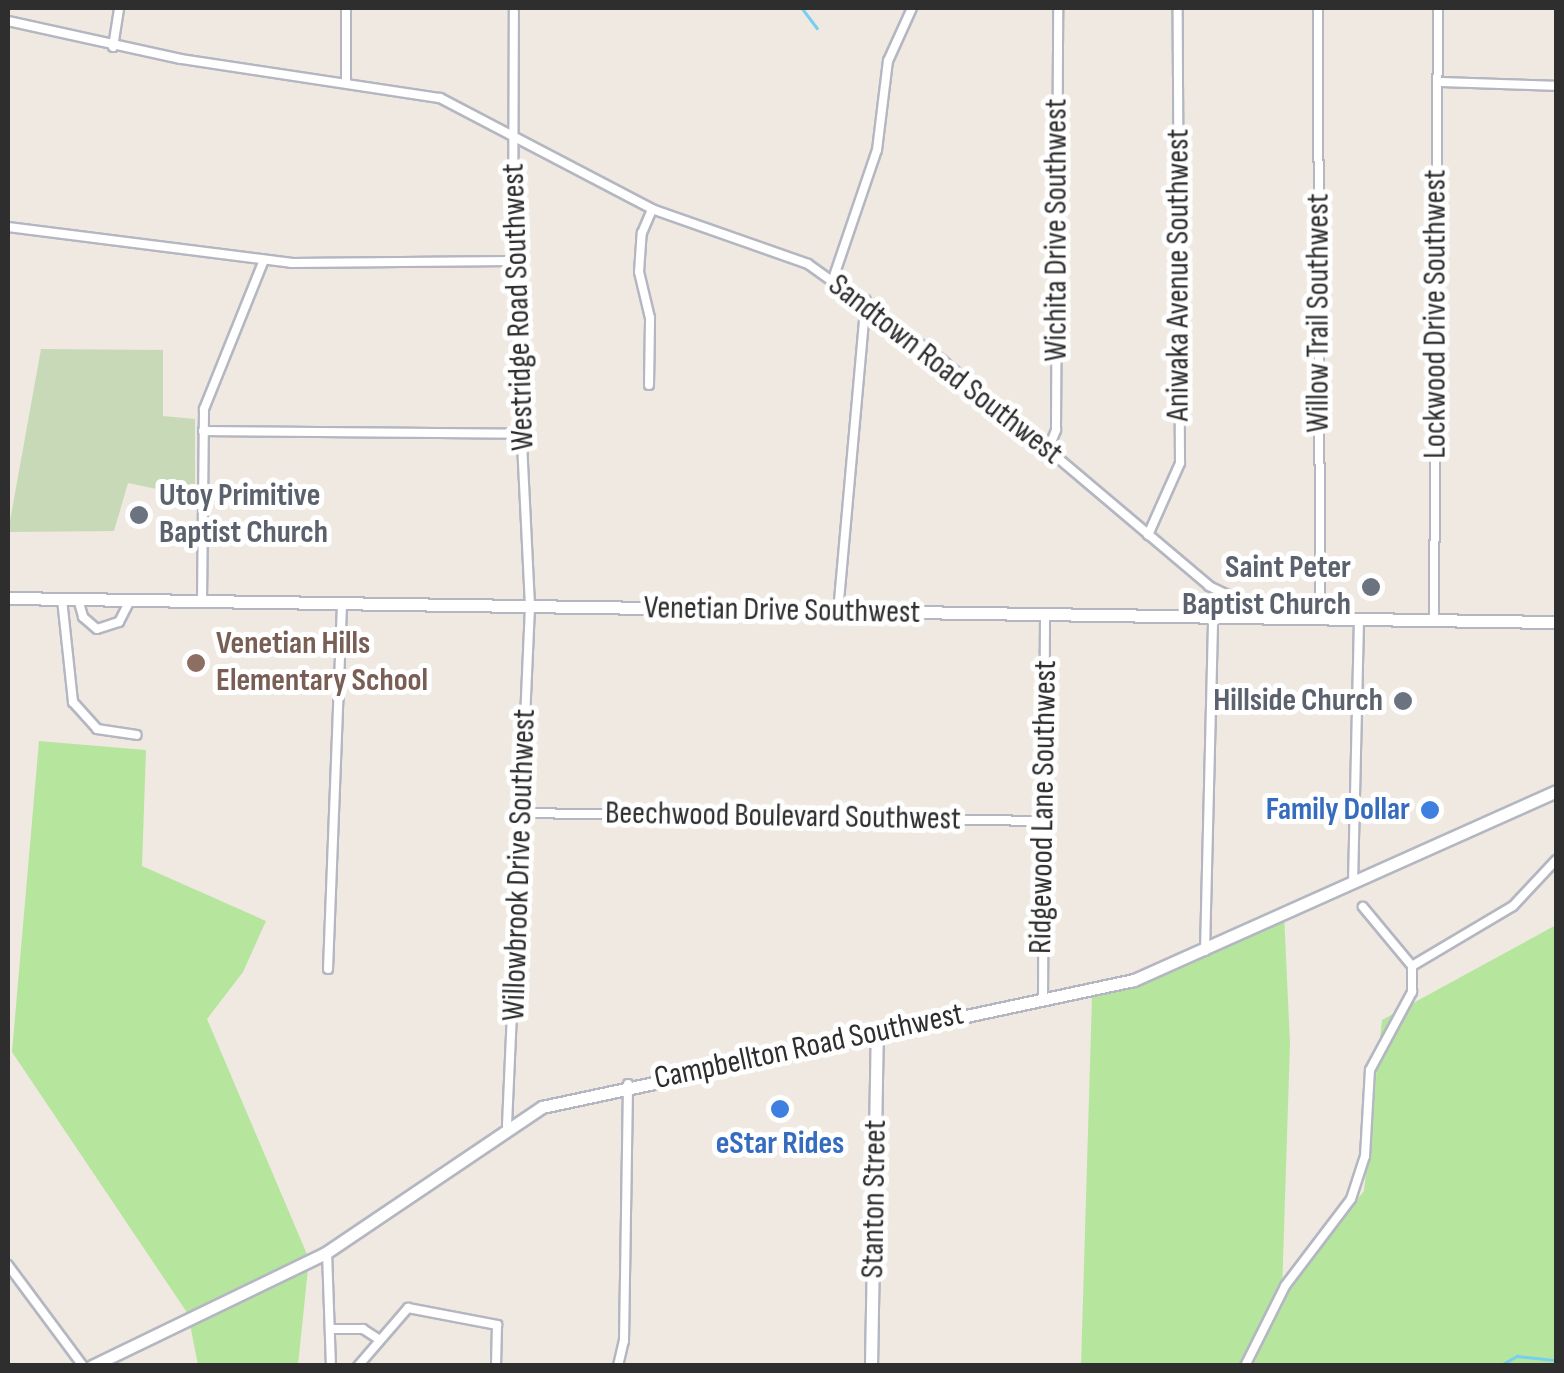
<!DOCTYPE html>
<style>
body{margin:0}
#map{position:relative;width:1564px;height:1373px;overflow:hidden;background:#efe9e1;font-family:"Sofia Sans Condensed",sans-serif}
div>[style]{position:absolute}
.green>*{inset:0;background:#b6e59e}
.cemetery>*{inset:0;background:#c8d9b8}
.stream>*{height:2.5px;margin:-1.25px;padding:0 1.25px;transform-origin:1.25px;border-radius:1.25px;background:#75cff0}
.roads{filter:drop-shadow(2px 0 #b4b7c1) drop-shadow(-2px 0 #b4b7c1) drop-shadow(0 2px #b4b7c1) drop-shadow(0 -2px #b4b7c1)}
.street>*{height:8px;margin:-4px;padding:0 4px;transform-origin:4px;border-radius:4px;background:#fff}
.secondary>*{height:11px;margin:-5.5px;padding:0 5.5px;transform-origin:5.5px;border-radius:5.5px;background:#fff}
.dots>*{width:28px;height:28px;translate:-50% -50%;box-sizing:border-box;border:5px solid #fff;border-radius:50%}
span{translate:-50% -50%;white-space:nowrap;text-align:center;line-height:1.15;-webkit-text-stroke:10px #fff;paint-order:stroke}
.street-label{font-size:32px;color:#2e2e2e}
.worship-label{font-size:32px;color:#5b616d;font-weight:700}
.left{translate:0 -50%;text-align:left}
.right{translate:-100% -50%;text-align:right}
.education-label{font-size:32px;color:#785e54;font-weight:700}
.shop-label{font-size:32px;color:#366cbe;font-weight:700}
.frame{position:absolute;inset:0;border:10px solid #2e2e2e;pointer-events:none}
</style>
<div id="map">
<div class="green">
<div style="clip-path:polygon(39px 741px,146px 750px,142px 866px,266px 921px,243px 972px,207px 1019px,309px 1259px,298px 1365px,198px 1365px,188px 1314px,12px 1052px)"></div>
<div style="clip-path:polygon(1284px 914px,1290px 1043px,1282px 1292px,1364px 1191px,1382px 1020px,1556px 925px,1556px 1365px,1081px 1366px,1092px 997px)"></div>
</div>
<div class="cemetery">
<div style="clip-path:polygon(41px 349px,163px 350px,163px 416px,195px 419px,195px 497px,128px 483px,114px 531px,8px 532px)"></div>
</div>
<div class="stream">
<div style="left:802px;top:8px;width:25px;rotate:53deg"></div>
<div style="left:1499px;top:1366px;width:21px;rotate:-29deg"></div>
<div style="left:1517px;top:1356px;width:39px;rotate:6deg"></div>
</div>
<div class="roads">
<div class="street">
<div style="left:1318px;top:8px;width:611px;rotate:89.81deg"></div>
<div style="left:8px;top:21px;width:177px;rotate:12.4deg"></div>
<div style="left:181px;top:59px;width:262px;rotate:8.6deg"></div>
<div style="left:440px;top:98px;width:239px;rotate:27.6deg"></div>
<div style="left:652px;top:209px;width:165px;rotate:19.4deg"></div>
<div style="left:808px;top:264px;width:165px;rotate:35.6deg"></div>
<div style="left:942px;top:360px;width:350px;rotate:40.2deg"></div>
<div style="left:1209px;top:586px;width:65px;rotate:25.4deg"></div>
<div style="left:113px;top:47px;width:39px;rotate:-81deg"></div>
<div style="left:1438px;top:82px;width:118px;rotate:1.9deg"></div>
<div style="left:346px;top:83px;width:75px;rotate:-90deg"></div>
<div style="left:8px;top:227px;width:285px;rotate:7.2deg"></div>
<div style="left:291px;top:263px;width:222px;rotate:-0.5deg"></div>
<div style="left:833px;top:279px;width:136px;rotate:-71.2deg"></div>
<div style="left:877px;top:150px;width:90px;rotate:-83deg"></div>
<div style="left:888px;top:61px;width:58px;rotate:-65.6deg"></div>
<div style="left:649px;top:385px;width:67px;rotate:-89.1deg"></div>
<div style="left:650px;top:318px;width:47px;rotate:-103.4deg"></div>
<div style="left:639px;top:272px;width:39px;rotate:-86deg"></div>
<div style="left:642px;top:233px;width:26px;rotate:-67deg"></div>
<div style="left:203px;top:431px;width:319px;rotate:0.5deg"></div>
<div style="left:1048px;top:450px;width:22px;rotate:-68deg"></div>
<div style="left:1056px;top:430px;width:422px;rotate:-89.7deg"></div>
<div style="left:1148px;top:535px;width:79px;rotate:-66deg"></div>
<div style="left:1180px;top:463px;width:455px;rotate:-90.3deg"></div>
<div style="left:62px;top:599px;width:104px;rotate:83.9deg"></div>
<div style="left:73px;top:702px;width:36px;rotate:48deg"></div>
<div style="left:97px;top:729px;width:40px;rotate:8.5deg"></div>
<div style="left:78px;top:599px;width:19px;rotate:74deg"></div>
<div style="left:83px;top:617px;width:18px;rotate:41deg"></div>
<div style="left:97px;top:629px;width:23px;rotate:-18deg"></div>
<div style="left:119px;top:622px;width:25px;rotate:-63deg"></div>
<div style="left:202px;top:601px;width:192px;rotate:-89.4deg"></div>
<div style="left:204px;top:409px;width:161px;rotate:-68.1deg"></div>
<div style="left:838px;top:612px;width:313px;rotate:-84.9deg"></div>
<div style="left:1434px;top:620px;width:612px;rotate:-89.63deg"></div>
<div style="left:522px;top:813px;width:522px;rotate:0.88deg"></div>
<div style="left:1353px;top:884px;width:265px;rotate:-88.7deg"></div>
<div style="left:1205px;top:951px;width:334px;rotate:-88.6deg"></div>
<div style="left:1412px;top:966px;width:117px;rotate:-30.7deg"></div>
<div style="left:1513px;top:906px;width:63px;rotate:-46.9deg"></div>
<div style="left:328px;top:969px;width:365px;rotate:-87.8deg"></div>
<div style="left:1043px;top:1000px;width:385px;rotate:-89.7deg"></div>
<div style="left:507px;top:1125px;width:520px;rotate:-87.46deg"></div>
<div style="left:530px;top:606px;width:345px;rotate:-92.8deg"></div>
<div style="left:513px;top:261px;width:253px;rotate:-89.8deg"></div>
<div style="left:327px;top:1252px;width:114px;rotate:88deg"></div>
<div style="left:8px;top:1265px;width:126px;rotate:53.4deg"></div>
<div style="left:330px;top:1329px;width:33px"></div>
<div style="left:363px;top:1329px;width:17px;rotate:33deg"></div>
<div style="left:358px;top:1366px;width:77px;rotate:-49.2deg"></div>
<div style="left:408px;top:1308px;width:91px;rotate:10.8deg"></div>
<div style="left:497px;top:1325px;width:41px;rotate:91.4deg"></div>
<div style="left:618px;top:1366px;width:26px;rotate:-77deg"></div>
<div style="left:624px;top:1341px;width:257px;rotate:-89.1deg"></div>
<div style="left:1245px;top:1366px;width:89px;rotate:-63.4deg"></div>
<div style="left:1285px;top:1286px;width:109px;rotate:-52.8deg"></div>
<div style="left:1351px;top:1199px;width:45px;rotate:-72deg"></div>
<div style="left:1365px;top:1156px;width:86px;rotate:-86.7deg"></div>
<div style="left:1370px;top:1070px;width:89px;rotate:-61.7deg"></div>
<div style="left:1412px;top:992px;width:26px;rotate:-90deg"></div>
<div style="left:1412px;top:966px;width:77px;rotate:-129.7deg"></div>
</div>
<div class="secondary">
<div style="left:8px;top:598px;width:1548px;rotate:0.89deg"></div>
<div style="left:92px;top:1366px;width:258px;rotate:-25.8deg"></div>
<div style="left:324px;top:1254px;width:263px;rotate:-34deg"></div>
<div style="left:542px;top:1107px;width:605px;rotate:-12.11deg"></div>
<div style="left:1134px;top:980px;width:462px;rotate:-24.1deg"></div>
<div style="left:871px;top:1366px;width:333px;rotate:-89deg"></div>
</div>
</div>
<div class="dots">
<div style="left:139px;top:515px;background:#6b7280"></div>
<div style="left:1371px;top:587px;background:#6b7280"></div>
<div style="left:196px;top:663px;background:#8d6e63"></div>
<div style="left:1403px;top:701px;background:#6b7280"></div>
<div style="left:1430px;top:810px;background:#3f7fe0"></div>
<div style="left:780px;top:1109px;background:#3f7fe0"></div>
</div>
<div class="street-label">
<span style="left:1057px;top:230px;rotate:-90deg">Wichita Drive Southwest</span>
<span style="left:1179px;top:275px;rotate:-90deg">Aniwaka Avenue Southwest</span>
<span style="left:519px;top:307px;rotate:-92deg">Westridge Road Southwest</span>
<span style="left:1319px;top:313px;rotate:-90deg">Willow Trail Southwest</span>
<span style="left:1436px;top:314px;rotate:-90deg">Lockwood Drive Southwest</span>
<span style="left:945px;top:370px;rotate:38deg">Sandtown Road Southwest</span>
<span style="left:782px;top:611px;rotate:1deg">Venetian Drive Southwest</span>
<span style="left:1044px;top:807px;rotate:-89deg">Ridgewood Lane Southwest</span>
<span style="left:783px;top:817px;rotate:1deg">Beechwood Boulevard Southwest</span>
<span style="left:520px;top:865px;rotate:-88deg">Willowbrook Drive Southwest</span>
<span style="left:809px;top:1047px;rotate:-12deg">Campbellton Road Southwest</span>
<span style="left:875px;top:1199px;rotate:-89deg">Stanton Street</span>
</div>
<div class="worship-label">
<span class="left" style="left:159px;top:515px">Utoy Primitive<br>Baptist Church</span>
<span class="right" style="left:1351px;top:587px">Saint Peter<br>Baptist Church</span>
<span class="right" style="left:1383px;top:701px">Hillside Church</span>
</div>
<div class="education-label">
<span class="left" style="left:216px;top:663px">Venetian Hills<br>Elementary School</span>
</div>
<div class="shop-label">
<span class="right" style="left:1410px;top:810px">Family Dollar</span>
<span style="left:780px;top:1144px">eStar Rides</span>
</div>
<div class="frame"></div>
</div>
